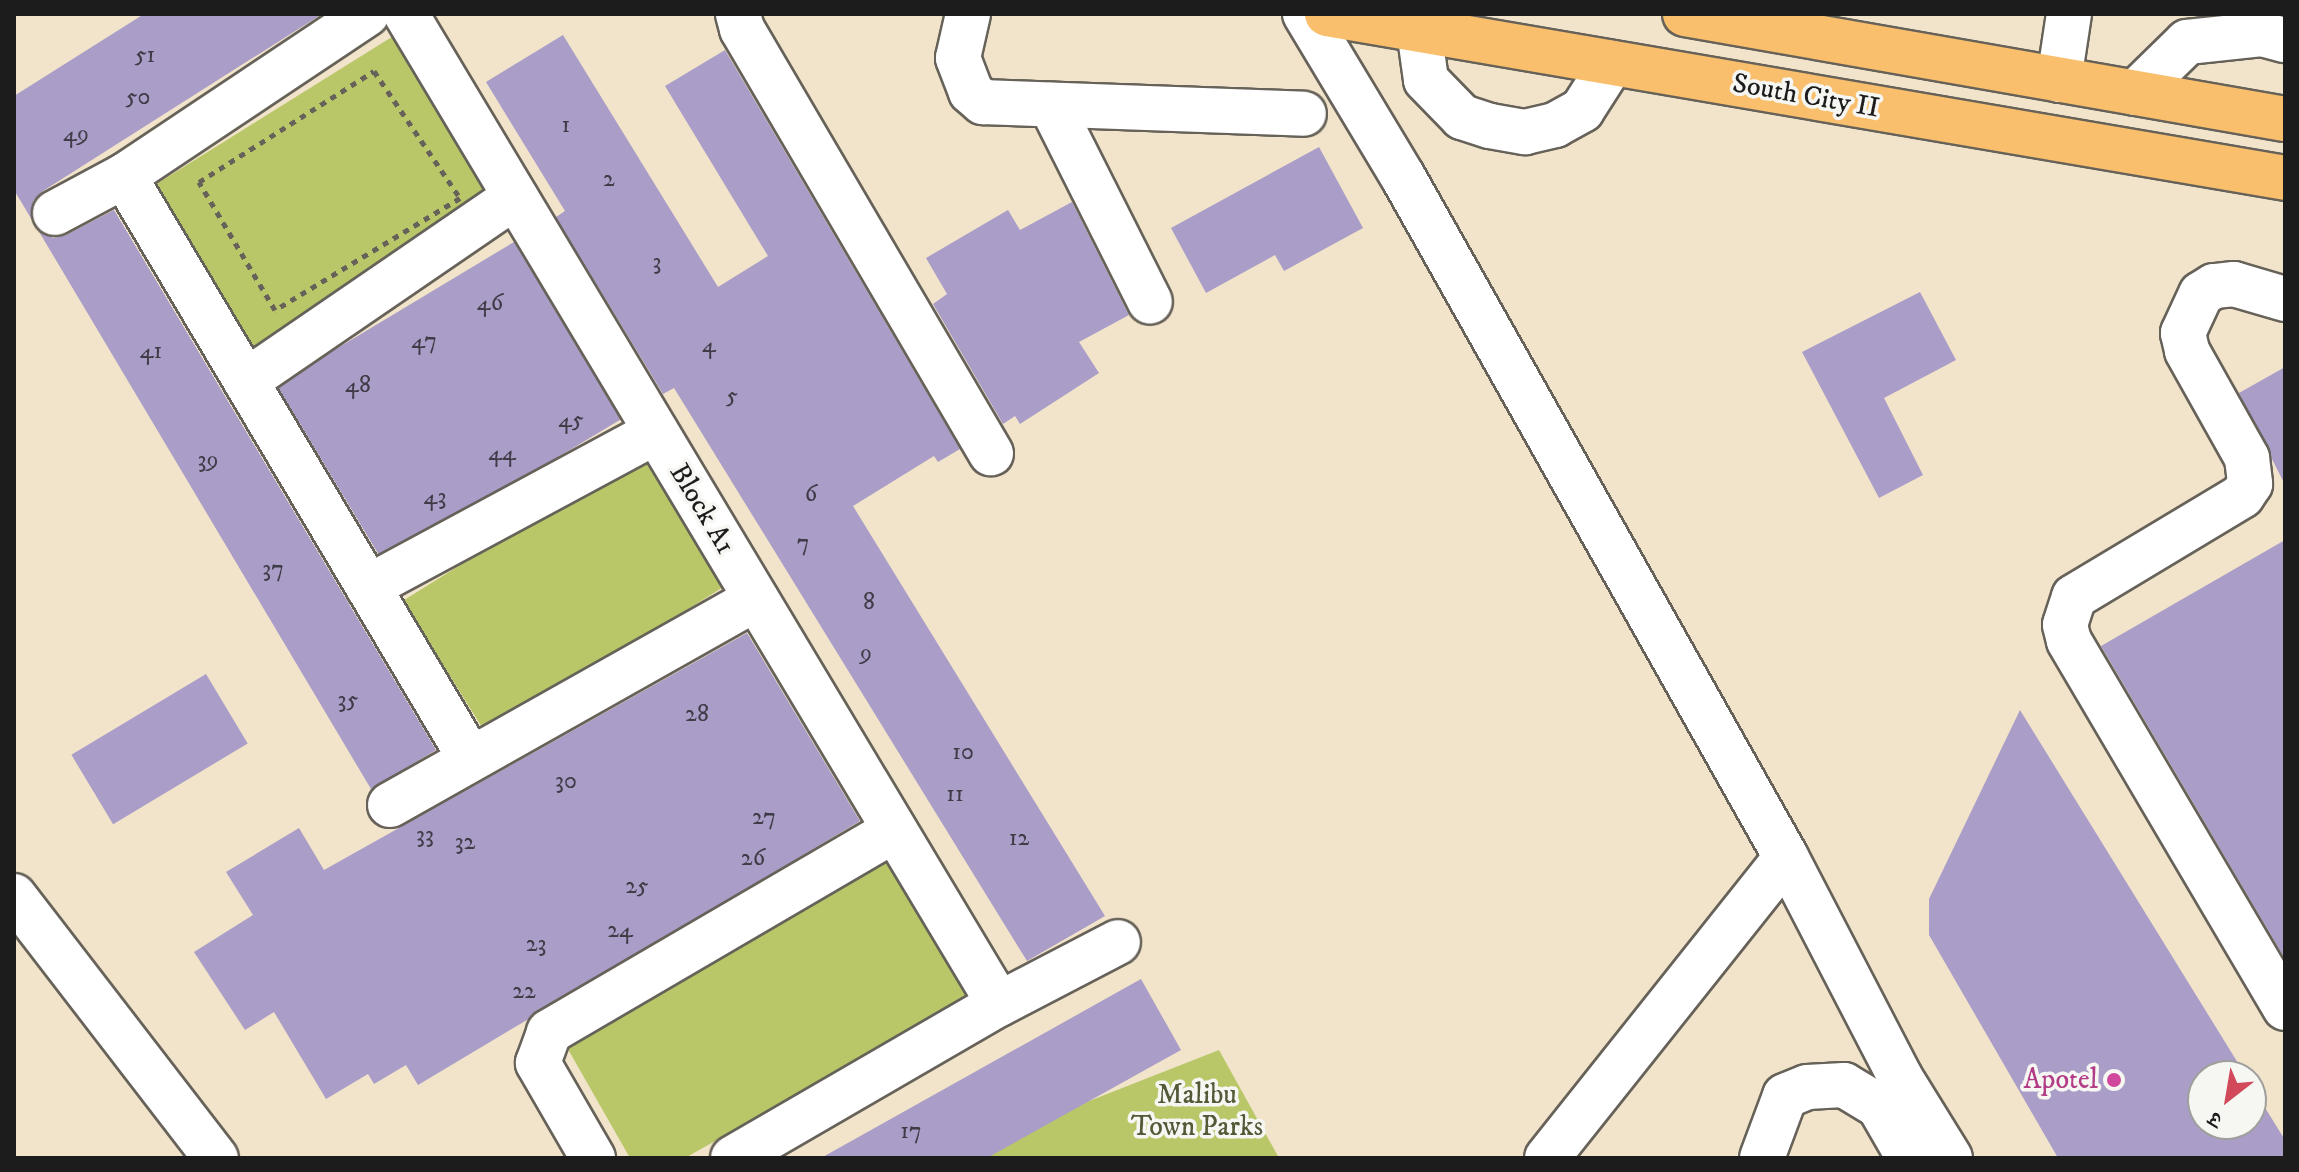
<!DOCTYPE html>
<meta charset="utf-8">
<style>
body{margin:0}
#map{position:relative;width:2299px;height:1172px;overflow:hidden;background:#f1e4ca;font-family:"IM FELL DW Pica","Noto Serif Devanagari",serif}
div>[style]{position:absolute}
.green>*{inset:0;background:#b9c769;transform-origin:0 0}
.building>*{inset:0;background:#aa9dc8;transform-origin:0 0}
.path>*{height:5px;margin-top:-2.5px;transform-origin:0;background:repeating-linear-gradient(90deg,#676259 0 6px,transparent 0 12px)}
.roads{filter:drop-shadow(2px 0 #676259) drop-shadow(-2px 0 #676259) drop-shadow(0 2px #676259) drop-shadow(0 -2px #676259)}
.minor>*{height:44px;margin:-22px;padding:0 22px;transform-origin:22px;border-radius:22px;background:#fff}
.major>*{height:44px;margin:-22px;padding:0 22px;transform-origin:22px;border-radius:22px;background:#f9bf6d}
.dots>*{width:22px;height:22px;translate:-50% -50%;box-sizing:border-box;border:4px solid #f6f6f2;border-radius:50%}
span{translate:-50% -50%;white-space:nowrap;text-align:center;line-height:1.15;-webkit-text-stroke:7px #f6f6f2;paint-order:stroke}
.number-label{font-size:24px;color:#403c47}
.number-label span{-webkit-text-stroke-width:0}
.street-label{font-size:28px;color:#1c1c1c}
.hotel-label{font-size:28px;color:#b23c85}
.right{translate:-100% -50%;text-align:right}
.park-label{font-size:28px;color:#535837}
.frame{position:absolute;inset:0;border:16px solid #1c1c1c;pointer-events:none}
.north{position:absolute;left:2187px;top:1060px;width:80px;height:80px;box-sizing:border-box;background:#f6f6f2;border:2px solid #9f9f9c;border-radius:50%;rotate:211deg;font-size:22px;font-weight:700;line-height:32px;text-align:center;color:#1c1c1c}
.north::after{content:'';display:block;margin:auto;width:28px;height:36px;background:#d1495b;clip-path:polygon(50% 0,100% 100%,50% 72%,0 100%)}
</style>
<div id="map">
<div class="green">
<div style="left:403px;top:30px;width:191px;height:296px;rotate:58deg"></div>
<div style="left:654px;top:444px;width:158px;height:296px;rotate:58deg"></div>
<div style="clip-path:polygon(903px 853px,985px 989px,685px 1158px,630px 1158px,565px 1044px)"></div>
<div style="clip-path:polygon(1219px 1050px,1279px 1158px,944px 1158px)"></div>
</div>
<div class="building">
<div style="clip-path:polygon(144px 14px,322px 14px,43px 191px,33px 201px,32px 220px,14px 190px,14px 96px)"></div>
<div style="clip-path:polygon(563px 35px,718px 287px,768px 256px,665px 86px,725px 50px,960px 449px,938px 462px,934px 456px,853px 506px,1105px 916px,1027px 961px,674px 388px,663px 394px,556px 217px,565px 211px,486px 82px)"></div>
<div style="clip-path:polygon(1319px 147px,1363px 228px,1284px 271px,1275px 255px,1206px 293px,1171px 228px)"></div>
<div style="clip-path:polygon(1072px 202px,1129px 315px,1079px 342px,1099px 373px,1020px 424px,1015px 416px,1003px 424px,933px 304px,947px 294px,926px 258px,1008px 210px,1020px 230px)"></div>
<div style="clip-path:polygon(114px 210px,436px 750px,371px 789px,38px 230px,53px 238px,66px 235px)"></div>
<div style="left:514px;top:242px;width:207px;height:277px;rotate:59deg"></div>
<div style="clip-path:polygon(1920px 292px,1956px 360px,1884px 398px,1923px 475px,1879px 498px,1802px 352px)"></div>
<div style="clip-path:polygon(2285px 367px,2285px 485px,2239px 393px)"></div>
<div style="clip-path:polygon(2285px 540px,2285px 959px,2101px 646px)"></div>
<div style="clip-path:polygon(747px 633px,860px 821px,418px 1085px,406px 1065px,374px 1084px,368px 1074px,326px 1099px,274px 1012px,245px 1030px,194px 952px,253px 915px,226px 872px,299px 828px,324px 870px)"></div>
<div style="left:206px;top:674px;width:81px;height:157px;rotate:59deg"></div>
<div style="clip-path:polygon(2020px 710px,2246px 1076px,2203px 1076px,2203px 1124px,2251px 1124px,2251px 1085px,2285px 1140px,2285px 1158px,2058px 1158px,1929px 935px,1929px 899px)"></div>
<div style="clip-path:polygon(1141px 979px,1181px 1050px,987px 1158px,821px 1158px)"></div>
</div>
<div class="path">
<div style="left:374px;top:71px;width:153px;rotate:55.9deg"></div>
<div style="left:460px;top:198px;width:216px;rotate:148.8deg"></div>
<div style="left:275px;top:310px;width:149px;rotate:-120.7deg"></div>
<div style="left:199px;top:182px;width:207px;rotate:-32.4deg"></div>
</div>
<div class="roads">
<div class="minor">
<div style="left:406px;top:14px;width:1154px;rotate:59.08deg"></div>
<div style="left:738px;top:14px;width:16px;rotate:75deg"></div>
<div style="left:742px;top:29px;width:492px;rotate:59.6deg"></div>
<div style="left:968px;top:14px;width:45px;rotate:102.8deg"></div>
<div style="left:958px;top:58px;width:36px;rotate:69deg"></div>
<div style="left:971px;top:92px;width:16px;rotate:40deg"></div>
<div style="left:983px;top:102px;width:321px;rotate:2.1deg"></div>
<div style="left:1305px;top:14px;width:190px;rotate:59deg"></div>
<div style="left:1403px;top:177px;width:780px;rotate:60.61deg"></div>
<div style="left:1786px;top:857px;width:248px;rotate:62.6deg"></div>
<div style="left:1900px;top:1077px;width:95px;rotate:58.3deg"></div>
<div style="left:1419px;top:30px;width:50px;rotate:82deg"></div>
<div style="left:1426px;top:80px;width:52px;rotate:45.8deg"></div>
<div style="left:1462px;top:117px;width:29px;rotate:18deg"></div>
<div style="left:1490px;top:126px;width:36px;rotate:10deg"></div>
<div style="left:1525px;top:132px;width:31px;rotate:-13deg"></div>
<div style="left:1555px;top:125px;width:31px;rotate:-29deg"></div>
<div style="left:1582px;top:110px;width:56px;rotate:-57.4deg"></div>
<div style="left:2059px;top:80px;width:67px;rotate:-81.4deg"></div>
<div style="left:2135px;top:93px;width:73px;rotate:-44.4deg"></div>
<div style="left:2187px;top:42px;width:75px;rotate:-6.1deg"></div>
<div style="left:2262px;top:34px;width:24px;rotate:15deg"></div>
<div style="left:1051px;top:105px;width:220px;rotate:63.3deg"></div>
<div style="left:124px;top:176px;width:677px;rotate:59.27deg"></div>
<div style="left:55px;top:213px;width:78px;rotate:-28.2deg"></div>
<div style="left:124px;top:176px;width:292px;rotate:-33.7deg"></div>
<div style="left:2285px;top:299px;width:53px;rotate:-163.6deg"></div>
<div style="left:2234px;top:284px;width:20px;rotate:174deg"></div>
<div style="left:2214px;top:286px;width:15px;rotate:148deg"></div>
<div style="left:2201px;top:294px;width:43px;rotate:114.8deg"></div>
<div style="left:2183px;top:333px;width:18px;rotate:77deg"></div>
<div style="left:2187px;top:351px;width:123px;rotate:60.7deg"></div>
<div style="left:2247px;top:458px;width:26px;rotate:83deg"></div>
<div style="left:2250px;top:484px;width:14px;rotate:124deg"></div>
<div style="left:2242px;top:496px;width:196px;rotate:149deg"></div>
<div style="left:2074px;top:597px;width:29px;rotate:108deg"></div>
<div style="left:2065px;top:625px;width:16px;rotate:76deg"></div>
<div style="left:2069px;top:641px;width:426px;rotate:59.5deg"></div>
<div style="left:246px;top:381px;width:326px;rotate:-34.4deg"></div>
<div style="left:368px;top:587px;width:327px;rotate:-28.3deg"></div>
<div style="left:390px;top:805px;width:420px;rotate:-29.4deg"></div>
<div style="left:14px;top:896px;width:331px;rotate:52.4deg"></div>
<div style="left:593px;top:1158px;width:110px;rotate:-120.1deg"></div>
<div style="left:538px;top:1063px;width:33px;rotate:-70deg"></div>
<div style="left:549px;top:1032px;width:400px;rotate:-30.3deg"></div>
<div style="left:733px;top:1158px;width:307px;rotate:-30.1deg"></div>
<div style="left:999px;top:1004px;width:134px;rotate:-27.5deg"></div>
<div style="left:1547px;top:1158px;width:384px;rotate:-51.5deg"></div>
<div style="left:1762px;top:1158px;width:66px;rotate:-69.6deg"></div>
<div style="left:1785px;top:1096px;width:24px;rotate:-22deg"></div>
<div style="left:1807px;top:1087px;width:37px;rotate:-3deg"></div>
<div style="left:1844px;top:1085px;width:41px;rotate:31deg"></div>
<div style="left:1879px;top:1106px;width:60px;rotate:60deg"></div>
</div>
<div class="major">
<div style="left:1327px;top:14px;width:972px;rotate:9.71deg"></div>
<div style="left:1685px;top:14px;width:609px;rotate:9.93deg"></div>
</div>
</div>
<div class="dots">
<div style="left:2114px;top:1080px;background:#d1479c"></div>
</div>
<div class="number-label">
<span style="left:145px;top:56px">51</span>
<span style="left:138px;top:98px">50</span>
<span style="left:566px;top:126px">1</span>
<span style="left:76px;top:135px">49</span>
<span style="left:609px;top:180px">2</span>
<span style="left:657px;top:263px">3</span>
<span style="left:490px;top:304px">46</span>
<span style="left:424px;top:342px">47</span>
<span style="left:709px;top:346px">4</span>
<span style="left:151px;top:352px">41</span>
<span style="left:358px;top:386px">48</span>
<span style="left:732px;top:397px">5</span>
<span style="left:571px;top:421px">45</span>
<span style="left:502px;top:454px">44</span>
<span style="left:208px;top:461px">39</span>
<span style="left:811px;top:495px">6</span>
<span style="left:435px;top:498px">43</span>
<span style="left:803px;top:544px">7</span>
<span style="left:273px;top:570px">37</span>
<span style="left:869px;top:603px">8</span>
<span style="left:866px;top:654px">9</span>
<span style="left:348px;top:701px">35</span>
<span style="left:697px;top:715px">28</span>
<span style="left:963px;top:753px">10</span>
<span style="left:566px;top:782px">30</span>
<span style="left:955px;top:795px">11</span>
<span style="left:764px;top:818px">27</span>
<span style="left:425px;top:836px">33</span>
<span style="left:1019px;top:839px">12</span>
<span style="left:465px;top:843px">32</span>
<span style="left:753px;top:859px">26</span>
<span style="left:637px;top:887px">25</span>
<span style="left:620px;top:931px">24</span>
<span style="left:536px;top:945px">23</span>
<span style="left:524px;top:992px">22</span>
<span style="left:911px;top:1132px">17</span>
</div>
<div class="street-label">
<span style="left:1806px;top:96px;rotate:10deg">South City II</span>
<span style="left:702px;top:509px;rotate:59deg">Block A1</span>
</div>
<div class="hotel-label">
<span class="right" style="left:2098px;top:1080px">Apotel</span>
</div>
<div class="park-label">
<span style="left:1197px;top:1111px">Malibu<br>Town Parks</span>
</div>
<div class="frame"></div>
<div class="north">उ</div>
</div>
